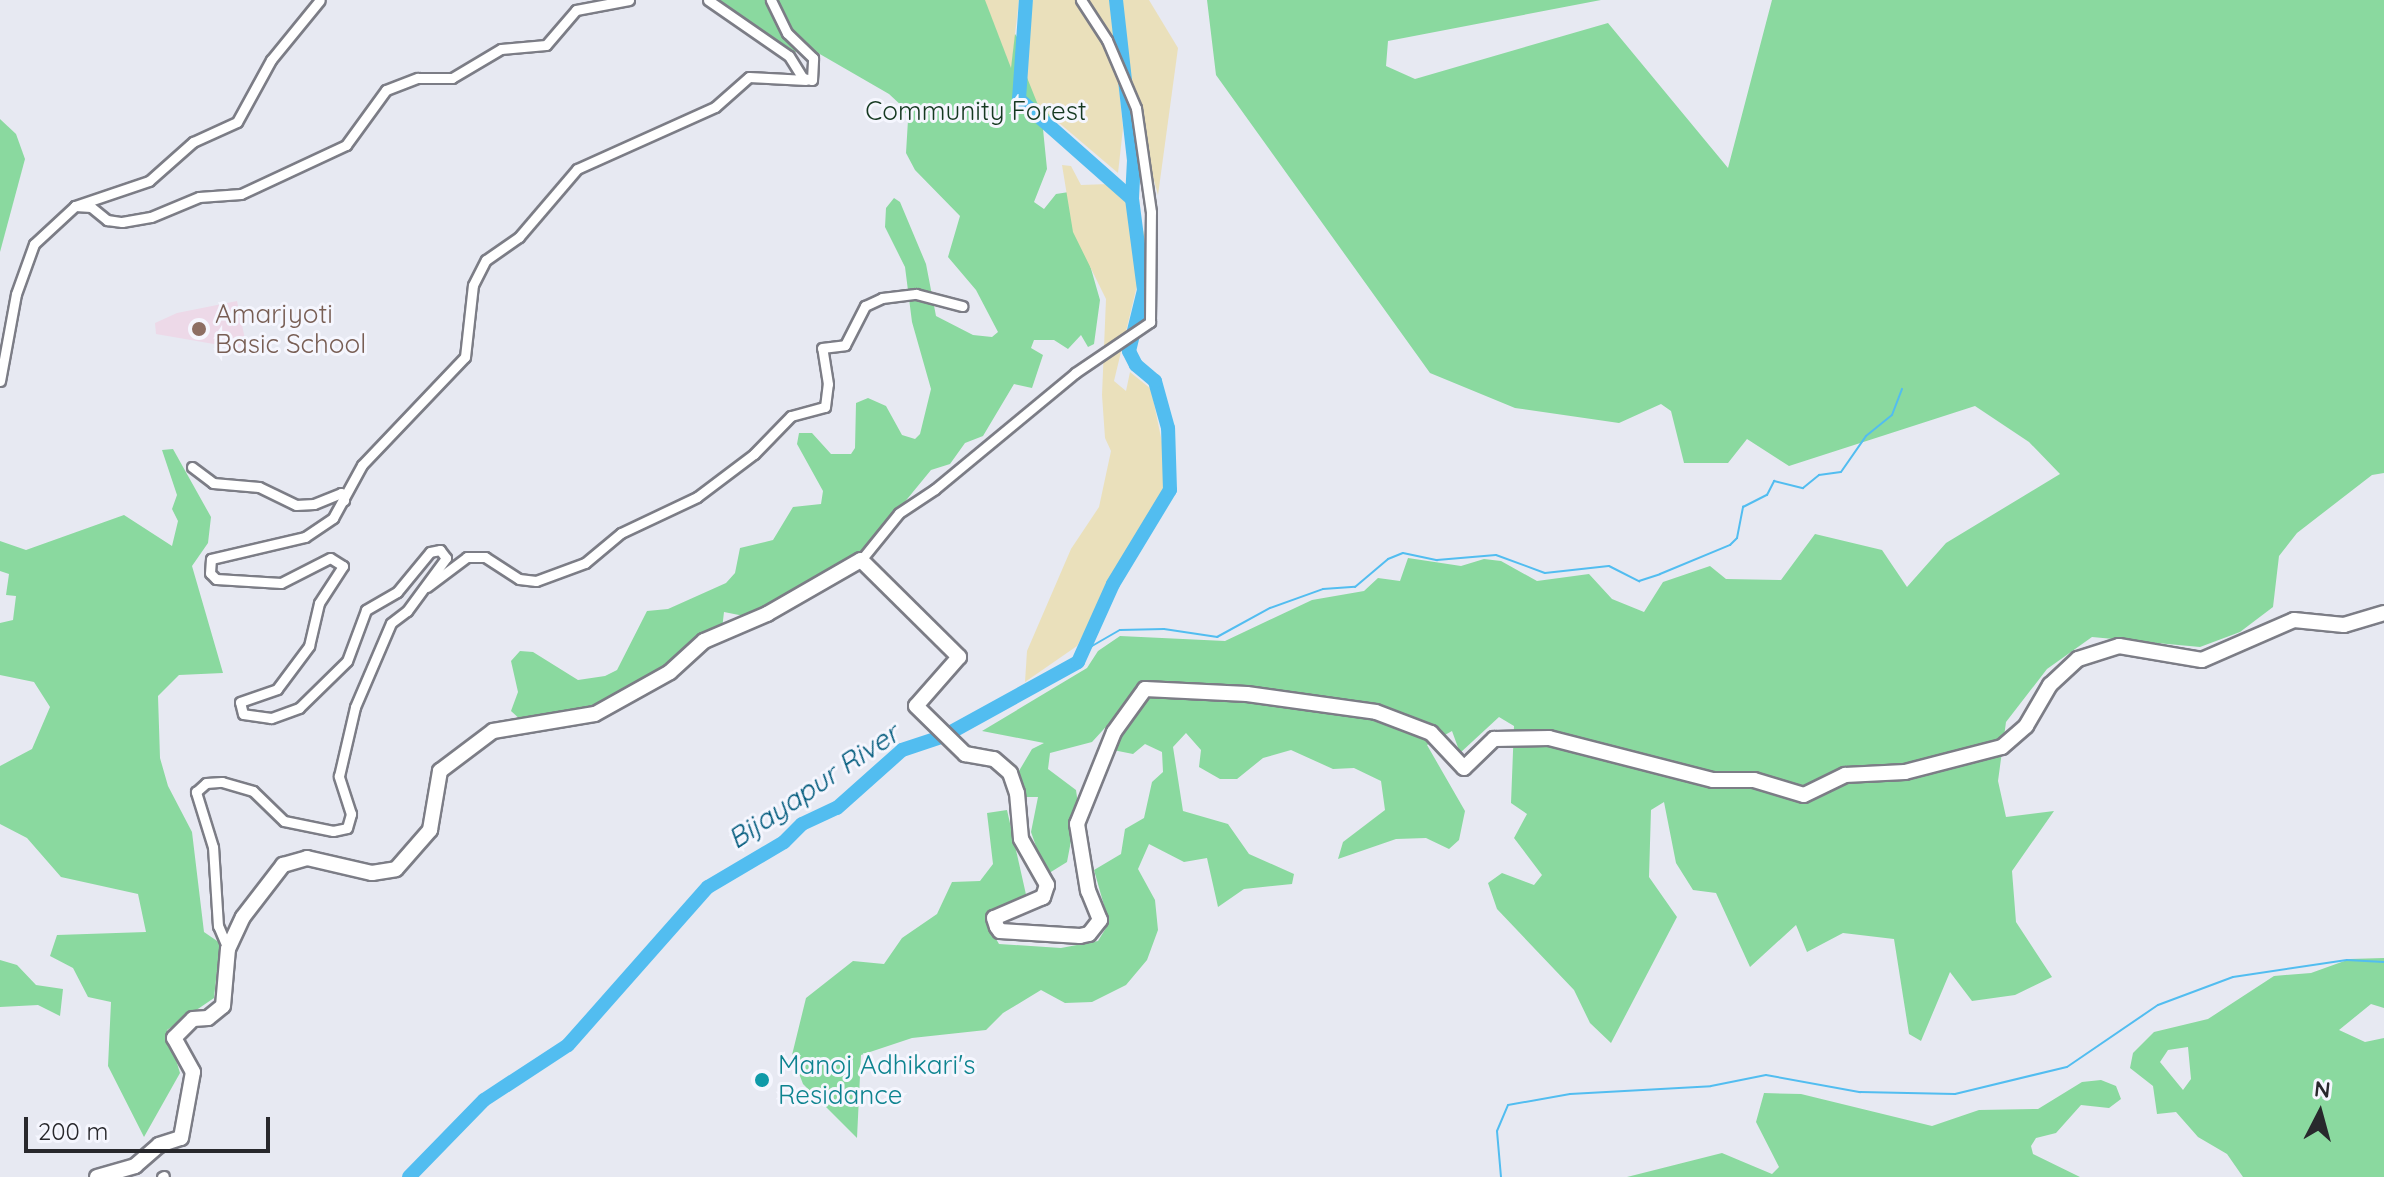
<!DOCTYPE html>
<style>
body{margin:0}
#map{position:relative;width:2384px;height:1177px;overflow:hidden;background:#e7e9f2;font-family:Quicksand,sans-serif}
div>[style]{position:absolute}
.education>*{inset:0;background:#edd9e8}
.green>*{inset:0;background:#8ad99f}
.sand>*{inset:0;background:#eae0bb}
.stream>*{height:2px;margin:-1px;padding:0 1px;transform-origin:1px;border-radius:1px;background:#52bdf0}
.river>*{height:14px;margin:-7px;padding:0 7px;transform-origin:7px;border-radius:7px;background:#52bdf0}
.roads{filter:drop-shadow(2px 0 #7c7d86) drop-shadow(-2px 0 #7c7d86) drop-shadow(0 2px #7c7d86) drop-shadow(0 -2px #7c7d86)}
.minor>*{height:9px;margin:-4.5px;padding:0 4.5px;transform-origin:4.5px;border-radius:4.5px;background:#fff}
.primary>*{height:14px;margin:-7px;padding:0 7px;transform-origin:7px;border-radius:7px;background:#fff}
.dots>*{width:22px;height:22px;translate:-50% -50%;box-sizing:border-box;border:4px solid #f5f6fe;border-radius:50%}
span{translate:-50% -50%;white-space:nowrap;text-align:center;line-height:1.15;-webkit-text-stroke:6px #f5f6fe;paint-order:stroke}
.park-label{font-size:26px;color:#153921}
.education-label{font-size:26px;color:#785e54}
.left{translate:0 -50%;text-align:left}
.culture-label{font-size:26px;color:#0d838f}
.water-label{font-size:28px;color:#005a7c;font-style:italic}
.north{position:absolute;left:2280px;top:1073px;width:80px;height:80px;-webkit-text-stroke:6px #f5f6fe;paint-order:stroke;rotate:6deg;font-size:22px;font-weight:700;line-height:32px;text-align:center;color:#28282c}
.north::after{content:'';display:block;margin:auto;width:28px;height:36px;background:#28282c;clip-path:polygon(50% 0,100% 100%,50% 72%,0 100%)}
.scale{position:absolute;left:24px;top:1117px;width:246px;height:36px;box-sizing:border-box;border:4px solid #28282c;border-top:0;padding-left:10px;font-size:24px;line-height:28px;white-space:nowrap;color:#28282c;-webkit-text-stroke:6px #f5f6fe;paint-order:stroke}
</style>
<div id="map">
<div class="education">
<div style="clip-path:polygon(237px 301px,246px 344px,237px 348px,156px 334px,155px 323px,177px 313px)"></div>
</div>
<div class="green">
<div style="clip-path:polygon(718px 0,993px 0,1017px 37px,1052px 118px,1043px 129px,1047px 169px,1034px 202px,1044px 209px,1056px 194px,1069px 192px,1100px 300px,1094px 344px,1088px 347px,1081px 335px,1068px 349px,1054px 340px,1034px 340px,1031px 348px,1043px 355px,1032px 388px,1014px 384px,983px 436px,965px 443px,950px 464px,931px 470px,862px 554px,749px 617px,724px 612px,722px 629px,600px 706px,522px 721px,511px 711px,518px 692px,511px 661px,520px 651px,533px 652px,578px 680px,605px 676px,617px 670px,647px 611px,668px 609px,726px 583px,735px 573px,740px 548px,773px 540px,793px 507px,821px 504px,823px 491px,797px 444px,799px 433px,812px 433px,831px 454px,851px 454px,855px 448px,856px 403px,868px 398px,886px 406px,902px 435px,915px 439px,920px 434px,931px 389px,912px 322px,905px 267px,885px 227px,886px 208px,894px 198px,900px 202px,926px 264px,936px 316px,973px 335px,992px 337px,998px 332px,976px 290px,948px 257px,960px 216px,915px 170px,906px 153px,908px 120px,903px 107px,889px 94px,799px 42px,796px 52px,783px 48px)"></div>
<div style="clip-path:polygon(1207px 0,1601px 0,1388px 41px,1386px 66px,1415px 79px,1608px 23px,1728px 168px,1772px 0,2384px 0,2384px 473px,2372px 475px,2297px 533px,2279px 556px,2273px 607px,2240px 632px,2200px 647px,2092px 637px,2047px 669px,2006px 722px,1998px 781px,2006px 817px,2054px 811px,2012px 871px,2016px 922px,2052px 977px,2015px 995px,1972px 1001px,1950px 972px,1921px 1041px,1909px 1034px,1894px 939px,1843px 933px,1807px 952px,1796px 925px,1750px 967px,1716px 893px,1693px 890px,1676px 863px,1664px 802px,1651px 810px,1649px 877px,1677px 917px,1611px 1043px,1590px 1023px,1574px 990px,1497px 909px,1488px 883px,1502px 873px,1534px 885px,1542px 875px,1514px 838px,1527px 814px,1511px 803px,1514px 726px,1499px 717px,1460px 753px,1452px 731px,1427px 745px,1465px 811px,1459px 840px,1449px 849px,1426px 838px,1396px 839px,1338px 859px,1343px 842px,1385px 810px,1381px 781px,1354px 768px,1333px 769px,1291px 750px,1263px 758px,1237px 779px,1220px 779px,1199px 767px,1201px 750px,1186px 733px,1173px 747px,1183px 811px,1228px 824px,1249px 854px,1294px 874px,1292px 884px,1244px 889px,1218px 907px,1207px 858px,1184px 862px,1149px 844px,1138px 869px,1155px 900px,1158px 930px,1147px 960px,1126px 985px,1092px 1002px,1065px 1003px,1041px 990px,1003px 1013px,986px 1030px,912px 1038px,861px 1055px,857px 1138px,803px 1084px,792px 1055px,806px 998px,853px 961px,884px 964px,902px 938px,937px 914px,952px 882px,980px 881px,993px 864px,987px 813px,1007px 810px,1027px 899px,995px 909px,985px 920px,999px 944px,1061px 948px,1098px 941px,1109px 923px,1094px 870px,1121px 854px,1125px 829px,1144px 818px,1152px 782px,1163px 772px,1162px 752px,1145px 744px,1133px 754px,1113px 750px,1124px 734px,1114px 718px,1092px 742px,1050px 753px,1048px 769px,1076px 790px,1078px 804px,1067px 862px,1046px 875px,1031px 832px,1038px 797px,1026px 797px,1016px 776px,1032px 749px,1044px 743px,982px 731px,1087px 668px,1098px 651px,1120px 636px,1225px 641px,1312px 600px,1364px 591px,1378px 578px,1400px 581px,1408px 558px,1461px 566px,1484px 559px,1501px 561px,1537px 581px,1589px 574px,1612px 599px,1644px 612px,1663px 582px,1710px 566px,1726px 579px,1781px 580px,1815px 534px,1882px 550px,1907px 587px,1946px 543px,2060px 474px,2029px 442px,1975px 406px,1789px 466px,1747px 439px,1728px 463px,1684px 463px,1671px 411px,1661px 404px,1619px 423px,1515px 408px,1430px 373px,1216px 75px)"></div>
<div style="clip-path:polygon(0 119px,16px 134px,25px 159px,0 252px)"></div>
<div style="clip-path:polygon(173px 449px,211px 517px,208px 543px,192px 566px,223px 673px,179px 675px,158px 696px,160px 758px,168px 786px,192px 832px,204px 932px,220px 943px,214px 998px,167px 1030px,180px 1073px,144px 1137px,108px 1066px,111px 1002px,88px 997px,73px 968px,50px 956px,57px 935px,146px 932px,138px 894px,61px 877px,27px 838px,0 824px,0 766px,32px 749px,50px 707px,34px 682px,0 675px,0 623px,13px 620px,16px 596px,6px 595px,9px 574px,0 571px,0 541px,26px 550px,124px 515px,172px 546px,178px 521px,172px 509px,177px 495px,162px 450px)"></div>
<div style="clip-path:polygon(evenodd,2384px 958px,2384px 1008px,2371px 1004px,2339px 1030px,2365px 1042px,2384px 1038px,2384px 1177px,2243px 1177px,2227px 1154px,2198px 1137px,2176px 1112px,2157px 1114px,2153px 1086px,2130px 1068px,2133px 1053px,2154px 1032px,2208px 1019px,2274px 976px,2311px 973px,2350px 959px,2384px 958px,2188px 1047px,2191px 1079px,2183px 1090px,2160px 1062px,2168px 1050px,2188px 1047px)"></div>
<div style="clip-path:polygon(0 960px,17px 965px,36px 985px,63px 989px,60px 1016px,38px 1005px,0 1007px)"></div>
<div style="clip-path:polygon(2101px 1080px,2116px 1086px,2121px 1099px,2109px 1108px,2081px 1105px,2056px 1133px,2036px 1138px,2031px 1146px,2033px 1154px,2080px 1177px,1627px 1177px,1722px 1153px,1772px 1174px,1779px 1167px,1756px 1122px,1764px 1093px,1801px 1094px,1932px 1126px,1979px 1110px,2038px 1109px,2082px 1082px)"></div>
</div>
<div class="sand">
<div style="clip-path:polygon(985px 0,1019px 0,1011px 68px)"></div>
<div style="clip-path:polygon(1033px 0,1110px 0,1123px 128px,1118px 173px,1038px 105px,1020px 60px)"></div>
<div style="clip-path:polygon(1121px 0,1149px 0,1178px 48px,1158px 195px,1129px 91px,1120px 42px)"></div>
<div style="clip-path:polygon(1062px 165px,1071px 166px,1081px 185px,1109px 184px,1133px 211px,1148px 240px,1114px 381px,1126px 391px,1130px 372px,1151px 389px,1164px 452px,1163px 491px,1077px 646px,1025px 682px,1027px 651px,1071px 549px,1099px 507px,1111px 451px,1105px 438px,1102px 395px,1106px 299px,1073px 232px)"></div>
</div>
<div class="stream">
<div style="left:1078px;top:662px;width:21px;rotate:-49deg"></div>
<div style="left:1092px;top:646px;width:32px;rotate:-30deg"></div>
<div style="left:1120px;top:630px;width:44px;rotate:-1.3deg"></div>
<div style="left:1164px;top:629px;width:54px;rotate:8.6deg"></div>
<div style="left:1217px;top:637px;width:60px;rotate:-28.7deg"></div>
<div style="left:1270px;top:608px;width:56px;rotate:-19.7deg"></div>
<div style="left:1323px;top:589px;width:32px;rotate:-4deg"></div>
<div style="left:1355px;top:587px;width:43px;rotate:-40.3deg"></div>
<div style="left:1388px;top:559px;width:16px;rotate:-22deg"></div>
<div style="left:1403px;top:553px;width:35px;rotate:12deg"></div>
<div style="left:1437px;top:560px;width:59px;rotate:-4.8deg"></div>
<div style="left:1496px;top:555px;width:52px;rotate:20.2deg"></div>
<div style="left:1545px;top:573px;width:64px;rotate:-6.2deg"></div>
<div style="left:1609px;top:566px;width:34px;rotate:27deg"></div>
<div style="left:1639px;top:581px;width:22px;rotate:-18deg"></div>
<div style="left:1660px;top:574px;width:76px;rotate:-22.5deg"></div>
<div style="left:1730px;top:545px;width:10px;rotate:-45deg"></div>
<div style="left:1737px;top:538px;width:32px;rotate:-79deg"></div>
<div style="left:1743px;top:507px;width:27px;rotate:-27deg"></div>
<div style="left:1767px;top:495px;width:16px;rotate:-63deg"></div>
<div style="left:1774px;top:481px;width:30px;rotate:14deg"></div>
<div style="left:1803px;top:488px;width:21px;rotate:-39deg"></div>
<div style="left:1819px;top:475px;width:22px;rotate:-8deg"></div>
<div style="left:1841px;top:472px;width:44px;rotate:-55.2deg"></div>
<div style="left:1866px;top:436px;width:33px;rotate:-39deg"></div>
<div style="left:1892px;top:415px;width:28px;rotate:-69deg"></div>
<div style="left:1501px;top:1177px;width:46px;rotate:-95deg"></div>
<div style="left:1497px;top:1131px;width:28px;rotate:-67deg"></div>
<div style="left:1508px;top:1105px;width:63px;rotate:-10.1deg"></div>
<div style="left:1570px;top:1094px;width:141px;rotate:-3.2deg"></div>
<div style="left:1711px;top:1086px;width:56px;rotate:-11.3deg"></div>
<div style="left:1766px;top:1075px;width:96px;rotate:10.3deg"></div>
<div style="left:1860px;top:1092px;width:95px;rotate:1.2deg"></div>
<div style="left:1955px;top:1094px;width:115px;rotate:-13.6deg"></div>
<div style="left:2067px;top:1067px;width:110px;rotate:-34.3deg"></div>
<div style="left:2158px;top:1005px;width:80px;rotate:-20.5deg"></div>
<div style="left:2233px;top:977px;width:115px;rotate:-8.5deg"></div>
<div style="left:2347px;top:960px;width:37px;rotate:3deg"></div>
</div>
<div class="river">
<div style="left:1116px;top:0;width:161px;rotate:83.6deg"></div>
<div style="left:1134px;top:160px;width:39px;rotate:93deg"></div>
<div style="left:409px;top:1177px;width:107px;rotate:-45.8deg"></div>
<div style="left:484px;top:1100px;width:100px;rotate:-33.2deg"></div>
<div style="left:568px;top:1045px;width:211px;rotate:-48.5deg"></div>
<div style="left:708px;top:887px;width:88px;rotate:-30.6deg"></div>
<div style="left:784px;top:842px;width:25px;rotate:-45deg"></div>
<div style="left:802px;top:824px;width:38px;rotate:-25deg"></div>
<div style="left:837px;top:808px;width:87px;rotate:-41.7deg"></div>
<div style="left:902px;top:750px;width:44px;rotate:-18.4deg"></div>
<div style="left:944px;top:736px;width:153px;rotate:-28.9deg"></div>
<div style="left:1078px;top:662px;width:85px;rotate:-65.8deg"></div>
<div style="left:1113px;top:584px;width:110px;rotate:-58.8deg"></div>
<div style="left:1170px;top:490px;width:62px;rotate:-91.8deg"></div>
<div style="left:1168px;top:428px;width:49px;rotate:-105.5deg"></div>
<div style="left:1155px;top:381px;width:25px;rotate:-140deg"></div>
<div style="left:1136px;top:365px;width:16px;rotate:-117deg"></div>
<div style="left:1129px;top:351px;width:63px;rotate:-76.2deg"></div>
<div style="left:1144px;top:290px;width:92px;rotate:-97.5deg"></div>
<div style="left:1132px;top:199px;width:151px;rotate:-138.5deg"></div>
<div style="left:1019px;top:99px;width:99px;rotate:-86deg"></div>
</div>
<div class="roads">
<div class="minor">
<div style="left:708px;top:0;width:98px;rotate:34.7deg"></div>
<div style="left:789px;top:56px;width:26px;rotate:58deg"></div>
<div style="left:803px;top:78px;width:9px;rotate:13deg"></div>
<div style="left:812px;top:80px;width:22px;rotate:-87deg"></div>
<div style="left:813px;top:58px;width:36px;rotate:-136deg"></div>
<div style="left:787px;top:33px;width:37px;rotate:-116deg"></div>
<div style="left:75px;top:206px;width:16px;rotate:4deg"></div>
<div style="left:91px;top:207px;width:21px;rotate:39deg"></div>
<div style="left:107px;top:220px;width:15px;rotate:8deg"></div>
<div style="left:122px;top:222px;width:29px;rotate:-10deg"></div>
<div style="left:151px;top:217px;width:52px;rotate:-22.6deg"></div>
<div style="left:199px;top:197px;width:42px;rotate:-4.1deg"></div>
<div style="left:241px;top:194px;width:116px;rotate:-25deg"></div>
<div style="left:346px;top:145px;width:68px;rotate:-54deg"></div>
<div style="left:386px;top:90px;width:34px;rotate:-21deg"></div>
<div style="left:418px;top:78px;width:34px"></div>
<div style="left:452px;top:78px;width:57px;rotate:-30.6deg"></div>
<div style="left:501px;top:49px;width:45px;rotate:-5.1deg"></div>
<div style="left:546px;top:45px;width:46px;rotate:-49.4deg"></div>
<div style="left:576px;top:10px;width:54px;rotate:-10.7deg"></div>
<div style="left:0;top:381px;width:88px;rotate:-79.6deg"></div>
<div style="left:16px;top:294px;width:53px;rotate:-70.2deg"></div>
<div style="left:34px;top:244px;width:56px;rotate:-42.8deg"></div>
<div style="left:75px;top:206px;width:78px;rotate:-18.7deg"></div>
<div style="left:149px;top:181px;width:59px;rotate:-41.6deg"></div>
<div style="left:193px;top:142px;width:48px;rotate:-24.4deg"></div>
<div style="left:237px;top:122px;width:71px;rotate:-61.3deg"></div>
<div style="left:271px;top:60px;width:77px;rotate:-50.8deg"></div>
<div style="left:192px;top:467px;width:26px;rotate:37deg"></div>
<div style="left:213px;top:483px;width:46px;rotate:5deg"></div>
<div style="left:259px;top:487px;width:41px;rotate:25.9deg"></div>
<div style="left:296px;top:505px;width:18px;rotate:-3deg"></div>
<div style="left:314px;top:504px;width:29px;rotate:-22deg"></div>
<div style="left:341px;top:493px;width:8px;rotate:67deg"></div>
<div style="left:861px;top:560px;width:60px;rotate:-51deg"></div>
<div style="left:899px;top:513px;width:43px;rotate:-33.7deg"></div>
<div style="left:935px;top:489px;width:182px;rotate:-39.6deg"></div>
<div style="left:1075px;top:373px;width:91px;rotate:-34.2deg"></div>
<div style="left:1150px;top:322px;width:110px;rotate:-89.5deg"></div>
<div style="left:1151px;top:212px;width:105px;rotate:-98.2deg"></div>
<div style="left:1136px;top:108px;width:74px;rotate:-113.1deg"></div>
<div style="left:1107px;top:40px;width:48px;rotate:-123deg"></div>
<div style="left:427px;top:587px;width:50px;rotate:-36.9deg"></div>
<div style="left:467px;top:557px;width:18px"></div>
<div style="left:485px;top:557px;width:40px;rotate:32.9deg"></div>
<div style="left:519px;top:579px;width:17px;rotate:7deg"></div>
<div style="left:536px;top:581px;width:52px;rotate:-20.2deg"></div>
<div style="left:585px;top:563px;width:47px;rotate:-39.8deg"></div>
<div style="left:621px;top:533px;width:84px;rotate:-25.3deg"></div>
<div style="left:697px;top:497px;width:71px;rotate:-37deg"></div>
<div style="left:754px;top:454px;width:53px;rotate:-45.8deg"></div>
<div style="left:791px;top:416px;width:35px;rotate:-15deg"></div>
<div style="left:825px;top:407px;width:23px;rotate:-83deg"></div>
<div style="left:828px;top:384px;width:36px;rotate:-99deg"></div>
<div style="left:822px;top:348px;width:23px;rotate:-7deg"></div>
<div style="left:845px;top:345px;width:44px;rotate:-62.9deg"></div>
<div style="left:865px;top:306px;width:19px;rotate:-25deg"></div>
<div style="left:882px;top:298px;width:34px;rotate:-7deg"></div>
<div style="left:916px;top:294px;width:48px;rotate:14.6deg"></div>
<div style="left:228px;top:949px;width:25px;rotate:-113deg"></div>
<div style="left:218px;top:926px;width:79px;rotate:-93.6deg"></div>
<div style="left:213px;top:847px;width:58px;rotate:-107.2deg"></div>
<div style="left:196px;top:792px;width:13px;rotate:-42deg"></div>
<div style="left:206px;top:783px;width:16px;rotate:-4deg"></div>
<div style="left:222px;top:782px;width:32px;rotate:16deg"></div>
<div style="left:253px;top:791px;width:43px;rotate:44.1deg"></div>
<div style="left:284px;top:821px;width:50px;rotate:11.5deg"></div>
<div style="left:333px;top:831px;width:14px;rotate:-12deg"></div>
<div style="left:347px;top:828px;width:15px;rotate:-74deg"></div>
<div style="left:351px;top:814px;width:40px;rotate:-108deg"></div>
<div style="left:339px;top:776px;width:71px;rotate:-76.9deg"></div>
<div style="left:355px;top:707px;width:91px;rotate:-66.8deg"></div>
<div style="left:391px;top:623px;width:20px;rotate:-37deg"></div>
<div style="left:407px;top:611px;width:66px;rotate:-53.7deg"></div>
<div style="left:446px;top:558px;width:10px;rotate:-127deg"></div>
<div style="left:440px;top:550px;width:10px;rotate:169deg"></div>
<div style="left:430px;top:552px;width:52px;rotate:129.5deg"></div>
<div style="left:397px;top:592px;width:36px;rotate:150deg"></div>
<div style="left:366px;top:610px;width:54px;rotate:110.4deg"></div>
<div style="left:347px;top:661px;width:67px;rotate:135.6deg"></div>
<div style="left:299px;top:708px;width:30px;rotate:160deg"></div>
<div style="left:271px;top:718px;width:28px;rotate:-172deg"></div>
<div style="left:243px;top:714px;width:12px;rotate:-104deg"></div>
<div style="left:240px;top:702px;width:39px;rotate:-19deg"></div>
<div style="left:277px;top:689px;width:54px;rotate:-53.3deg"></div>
<div style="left:309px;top:646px;width:44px;rotate:-76.9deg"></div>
<div style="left:319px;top:603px;width:44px;rotate:-57deg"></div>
<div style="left:343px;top:566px;width:15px;rotate:-148deg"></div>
<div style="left:330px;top:558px;width:55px;rotate:153deg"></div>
<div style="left:281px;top:583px;width:65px;rotate:-176.5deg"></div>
<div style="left:216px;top:579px;width:8px;rotate:-135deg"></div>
<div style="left:210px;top:573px;width:14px;rotate:-86deg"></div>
<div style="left:211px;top:559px;width:97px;rotate:-13.2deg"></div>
<div style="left:305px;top:537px;width:34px;rotate:-34deg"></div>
<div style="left:333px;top:518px;width:60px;rotate:-61.3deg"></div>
<div style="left:362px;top:465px;width:149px;rotate:-46.4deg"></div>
<div style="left:465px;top:357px;width:72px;rotate:-83.7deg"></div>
<div style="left:473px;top:285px;width:28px;rotate:-63deg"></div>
<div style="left:486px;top:260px;width:40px;rotate:-34.9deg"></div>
<div style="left:519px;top:237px;width:89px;rotate:-49.5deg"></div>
<div style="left:577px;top:169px;width:151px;rotate:-24.2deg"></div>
<div style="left:715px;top:107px;width:45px;rotate:-41.4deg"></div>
<div style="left:749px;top:77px;width:57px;rotate:3deg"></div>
<div style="left:162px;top:1177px;width:2px;rotate:-27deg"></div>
</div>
<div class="primary">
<div style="left:97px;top:1177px;width:40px;rotate:-16deg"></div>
<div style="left:135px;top:1166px;width:32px;rotate:-41deg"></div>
<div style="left:159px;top:1145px;width:23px;rotate:-18deg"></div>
<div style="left:181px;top:1138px;width:67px;rotate:-79.7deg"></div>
<div style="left:193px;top:1072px;width:39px;rotate:-119deg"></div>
<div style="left:174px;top:1038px;width:27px;rotate:-45deg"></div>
<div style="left:193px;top:1019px;width:15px;rotate:-4deg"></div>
<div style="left:208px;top:1018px;width:19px;rotate:-39deg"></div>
<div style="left:223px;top:1006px;width:57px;rotate:-85deg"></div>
<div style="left:228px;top:949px;width:35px;rotate:-65deg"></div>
<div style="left:243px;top:917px;width:66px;rotate:-52.4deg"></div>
<div style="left:283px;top:865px;width:25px;rotate:-16deg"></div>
<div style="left:307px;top:858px;width:67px;rotate:13deg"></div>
<div style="left:372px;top:873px;width:24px;rotate:-9deg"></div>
<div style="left:396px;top:869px;width:52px;rotate:-48.9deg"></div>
<div style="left:430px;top:830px;width:60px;rotate:-80.4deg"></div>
<div style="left:440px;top:771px;width:66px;rotate:-37deg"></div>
<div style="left:493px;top:731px;width:103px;rotate:-9.5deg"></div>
<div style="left:595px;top:714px;width:86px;rotate:-29.2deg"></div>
<div style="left:670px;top:672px;width:46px;rotate:-42.4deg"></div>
<div style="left:704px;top:641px;width:69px;rotate:-23.2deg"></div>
<div style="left:767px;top:614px;width:108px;rotate:-29.9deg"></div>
<div style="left:861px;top:560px;width:138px;rotate:44.7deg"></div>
<div style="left:959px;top:657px;width:65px;rotate:131.3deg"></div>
<div style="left:916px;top:706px;width:69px;rotate:44.4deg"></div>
<div style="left:965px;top:754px;width:29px;rotate:10deg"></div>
<div style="left:994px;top:759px;width:21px;rotate:41deg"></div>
<div style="left:1010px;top:773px;width:21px;rotate:71deg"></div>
<div style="left:1017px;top:793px;width:46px;rotate:85deg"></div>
<div style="left:1021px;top:839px;width:53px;rotate:60.5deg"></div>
<div style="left:1047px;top:885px;width:13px;rotate:108deg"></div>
<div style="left:1043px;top:897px;width:53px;rotate:156.8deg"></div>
<div style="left:994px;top:918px;width:9px;rotate:72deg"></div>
<div style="left:997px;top:927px;width:5px;rotate:53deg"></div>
<div style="left:1000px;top:931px;width:80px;rotate:3.6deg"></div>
<div style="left:1080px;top:936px;width:9px;rotate:-13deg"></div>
<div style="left:1089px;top:934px;width:18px;rotate:-52deg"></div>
<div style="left:1100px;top:920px;width:31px;rotate:-112deg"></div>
<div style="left:1088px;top:891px;width:68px;rotate:-99.3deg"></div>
<div style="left:1077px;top:824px;width:99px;rotate:-68.1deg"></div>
<div style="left:1114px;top:732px;width:53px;rotate:-54.2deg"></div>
<div style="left:1145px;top:689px;width:102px;rotate:2.8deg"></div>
<div style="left:1247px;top:694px;width:130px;rotate:7.9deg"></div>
<div style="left:1376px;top:712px;width:59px;rotate:20.9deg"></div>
<div style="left:1431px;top:733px;width:48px;rotate:46.7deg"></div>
<div style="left:1464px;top:768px;width:42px;rotate:-44deg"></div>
<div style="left:1494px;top:739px;width:55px;rotate:-1deg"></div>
<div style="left:1549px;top:738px;width:169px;rotate:14.4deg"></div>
<div style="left:1713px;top:780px;width:41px"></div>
<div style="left:1754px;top:780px;width:52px;rotate:16.7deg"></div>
<div style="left:1804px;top:795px;width:46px;rotate:-26deg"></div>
<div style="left:1845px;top:775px;width:60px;rotate:-2.9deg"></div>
<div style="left:1905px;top:772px;width:100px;rotate:-14.5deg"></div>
<div style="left:2002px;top:747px;width:32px;rotate:-41deg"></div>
<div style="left:2026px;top:726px;width:48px;rotate:-59.7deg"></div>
<div style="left:2050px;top:685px;width:38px;rotate:-43deg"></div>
<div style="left:2078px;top:659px;width:43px;rotate:-17.6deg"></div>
<div style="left:2119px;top:646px;width:84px;rotate:9.6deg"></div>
<div style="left:2202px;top:660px;width:100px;rotate:-23.5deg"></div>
<div style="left:2294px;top:620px;width:50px;rotate:5.7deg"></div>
<div style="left:2344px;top:625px;width:42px;rotate:-16.7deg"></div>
</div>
</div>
<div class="dots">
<div style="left:199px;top:329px;background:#8d6e63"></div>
<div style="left:762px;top:1080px;background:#0f9aa8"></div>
</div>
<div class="park-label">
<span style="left:976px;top:111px">Community Forest</span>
</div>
<div class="education-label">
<span class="left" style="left:215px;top:329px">Amarjyoti<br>Basic School</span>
</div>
<div class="culture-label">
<span class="left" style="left:778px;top:1080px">Manoj Adhikari's<br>Residance</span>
</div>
<div class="water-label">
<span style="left:813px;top:786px;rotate:-34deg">Bijayapur River</span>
</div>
<div class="north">N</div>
<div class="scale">200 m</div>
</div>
